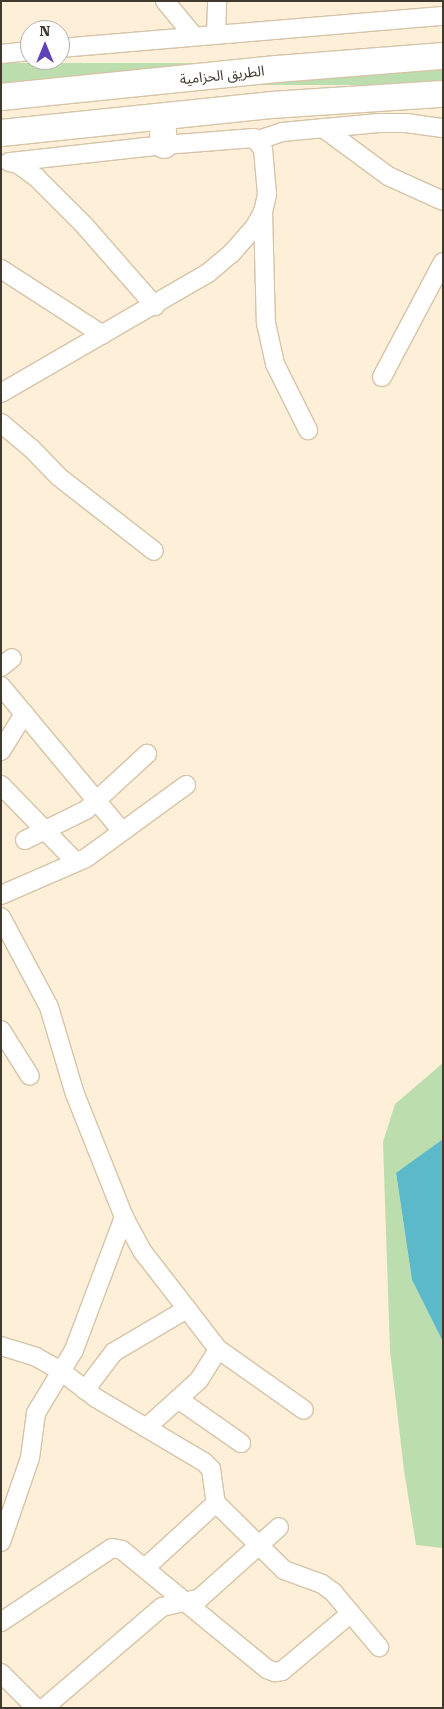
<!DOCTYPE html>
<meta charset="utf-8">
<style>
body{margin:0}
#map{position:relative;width:444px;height:1709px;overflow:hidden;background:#feefd8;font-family:"Roboto Serif","Noto Sans Arabic",serif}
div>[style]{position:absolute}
.green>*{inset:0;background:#bcddae;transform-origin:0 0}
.water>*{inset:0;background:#5bb9ca}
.roads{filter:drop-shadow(1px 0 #d5c4a7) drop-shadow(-1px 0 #d5c4a7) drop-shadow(0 1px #d5c4a7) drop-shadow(0 -1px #d5c4a7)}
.minor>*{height:18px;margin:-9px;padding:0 9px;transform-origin:9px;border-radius:9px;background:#fff}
.highway>*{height:26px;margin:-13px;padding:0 13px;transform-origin:13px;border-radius:13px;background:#fff}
span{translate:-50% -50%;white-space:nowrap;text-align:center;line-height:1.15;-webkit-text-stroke:4px #fefefe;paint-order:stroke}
.street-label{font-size:14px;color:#40392d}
.frame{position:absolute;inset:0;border:2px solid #40392d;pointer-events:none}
.north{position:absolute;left:20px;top:20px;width:50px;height:50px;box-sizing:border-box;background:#fefefe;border:1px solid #b2afaa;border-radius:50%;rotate:0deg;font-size:14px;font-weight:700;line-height:20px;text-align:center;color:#40392d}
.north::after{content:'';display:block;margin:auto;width:18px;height:22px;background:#5f41ba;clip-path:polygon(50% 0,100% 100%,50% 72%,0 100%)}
</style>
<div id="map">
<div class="green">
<div style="left:443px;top:63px;width:22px;height:444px;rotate:90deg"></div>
<div style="clip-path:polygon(443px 1063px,443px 1139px,396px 1174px,412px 1280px,443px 1342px,443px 1548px,416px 1545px,404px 1470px,390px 1351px,383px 1142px,395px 1104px)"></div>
</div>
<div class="water">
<div style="clip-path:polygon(443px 1139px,443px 1342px,412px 1280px,396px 1173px)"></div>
</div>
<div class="roads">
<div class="minor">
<div style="left:165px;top:1px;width:45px;rotate:50.4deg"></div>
<div style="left:216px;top:34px;width:33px;rotate:-88deg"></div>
<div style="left:60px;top:48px;width:384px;rotate:-4.8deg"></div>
<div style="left:1px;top:54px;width:29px;rotate:-6deg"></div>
<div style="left:323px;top:128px;width:81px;rotate:36.4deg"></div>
<div style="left:388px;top:176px;width:60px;rotate:24.4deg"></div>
<div style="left:258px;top:140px;width:25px;rotate:-18deg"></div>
<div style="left:282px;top:132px;width:97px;rotate:-5.3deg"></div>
<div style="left:379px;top:123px;width:27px"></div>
<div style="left:406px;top:123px;width:37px;rotate:8deg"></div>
<div style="left:9px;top:162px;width:9px;rotate:13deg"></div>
<div style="left:18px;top:164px;width:24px;rotate:36deg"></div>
<div style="left:37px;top:178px;width:66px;rotate:45deg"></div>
<div style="left:84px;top:225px;width:108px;rotate:48.8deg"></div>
<div style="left:263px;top:212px;width:111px;rotate:88.5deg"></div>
<div style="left:266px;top:323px;width:42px;rotate:77.6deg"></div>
<div style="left:275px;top:364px;width:74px;rotate:63.4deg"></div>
<div style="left:1px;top:269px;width:121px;rotate:32.9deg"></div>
<div style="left:382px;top:377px;width:130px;rotate:-62.1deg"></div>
<div style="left:1px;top:393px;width:239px;rotate:-30.1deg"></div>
<div style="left:208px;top:273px;width:30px;rotate:-40deg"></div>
<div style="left:231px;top:254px;width:35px;rotate:-49deg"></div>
<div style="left:254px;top:228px;width:18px;rotate:-61deg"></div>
<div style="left:263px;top:212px;width:18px;rotate:-77deg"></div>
<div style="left:267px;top:194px;width:45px;rotate:-95.1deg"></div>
<div style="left:263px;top:149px;width:14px;rotate:-129deg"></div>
<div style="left:254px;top:138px;width:90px;rotate:175.6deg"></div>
<div style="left:164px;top:145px;width:154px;rotate:173.7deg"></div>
<div style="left:1px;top:423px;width:39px;rotate:40deg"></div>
<div style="left:31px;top:448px;width:40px;rotate:46deg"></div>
<div style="left:59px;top:477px;width:120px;rotate:37.9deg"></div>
<div style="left:1px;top:667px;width:14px;rotate:-39deg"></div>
<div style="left:1px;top:686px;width:189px;rotate:50.2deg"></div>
<div style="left:1px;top:751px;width:44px;rotate:-58.1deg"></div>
<div style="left:1px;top:785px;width:107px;rotate:45.8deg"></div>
<div style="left:25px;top:840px;width:68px;rotate:-26.2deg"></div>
<div style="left:86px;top:810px;width:83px;rotate:-42.6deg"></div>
<div style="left:1px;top:895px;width:93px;rotate:-23.5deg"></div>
<div style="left:86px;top:858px;width:124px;rotate:-36.1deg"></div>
<div style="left:1px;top:917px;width:102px;rotate:61.9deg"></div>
<div style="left:49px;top:1007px;width:91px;rotate:73.4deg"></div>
<div style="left:75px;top:1094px;width:132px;rotate:68.3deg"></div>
<div style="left:124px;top:1217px;width:40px;rotate:62deg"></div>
<div style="left:143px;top:1252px;width:123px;rotate:52.3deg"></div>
<div style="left:218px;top:1349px;width:105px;rotate:35.3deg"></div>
<div style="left:1px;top:1030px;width:54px;rotate:57.8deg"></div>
<div style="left:1px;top:1346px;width:37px;rotate:17deg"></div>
<div style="left:36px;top:1357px;width:29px;rotate:29deg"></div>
<div style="left:61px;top:1371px;width:44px;rotate:37.6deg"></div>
<div style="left:96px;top:1398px;width:126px;rotate:30.7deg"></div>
<div style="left:204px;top:1462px;width:10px;rotate:45deg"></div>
<div style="left:211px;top:1469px;width:34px;rotate:82deg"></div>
<div style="left:216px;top:1503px;width:95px;rotate:44.6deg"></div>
<div style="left:284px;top:1570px;width:40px;rotate:20.2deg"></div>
<div style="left:322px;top:1584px;width:14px;rotate:36deg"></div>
<div style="left:333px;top:1592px;width:72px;rotate:50.1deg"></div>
<div style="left:85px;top:1390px;width:48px;rotate:-52.7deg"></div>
<div style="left:114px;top:1352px;width:85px;rotate:-30.5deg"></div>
<div style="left:178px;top:1399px;width:77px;rotate:34.9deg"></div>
<div style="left:146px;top:1428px;width:72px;rotate:-42.2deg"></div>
<div style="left:199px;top:1380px;width:36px;rotate:-58deg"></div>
<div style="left:1px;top:1542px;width:89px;rotate:-71deg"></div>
<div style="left:30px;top:1458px;width:45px;rotate:-82.4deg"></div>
<div style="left:36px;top:1413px;width:74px;rotate:-58.9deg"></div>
<div style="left:74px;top:1350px;width:142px;rotate:-69.4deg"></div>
<div style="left:145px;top:1568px;width:96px;rotate:-42.5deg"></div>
<div style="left:1px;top:1622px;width:133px;rotate:-33.7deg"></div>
<div style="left:112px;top:1548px;width:10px;rotate:11deg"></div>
<div style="left:122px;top:1550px;width:188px;rotate:39.4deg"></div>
<div style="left:267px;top:1669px;width:9px;rotate:21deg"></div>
<div style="left:275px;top:1672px;width:7px;rotate:-8deg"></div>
<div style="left:282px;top:1671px;width:90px;rotate:-40deg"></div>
<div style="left:1px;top:1673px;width:49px;rotate:45deg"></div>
<div style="left:44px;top:1708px;width:155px;rotate:-40.6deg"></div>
<div style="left:162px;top:1607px;width:39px;rotate:-13deg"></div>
<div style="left:200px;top:1598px;width:106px;rotate:-41.9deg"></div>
</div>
<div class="highway">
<div style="left:1px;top:97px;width:277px;rotate:-5.8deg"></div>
<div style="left:277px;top:69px;width:167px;rotate:-4.5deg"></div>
<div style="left:162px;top:117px;width:28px;rotate:86deg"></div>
<div style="left:1px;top:133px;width:271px;rotate:-5.9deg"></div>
<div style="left:271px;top:105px;width:172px;rotate:-3.7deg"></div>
</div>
</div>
<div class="street-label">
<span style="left:222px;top:75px;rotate:-6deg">الطريق الحزامية</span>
</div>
<div class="frame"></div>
<div class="north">N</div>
</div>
